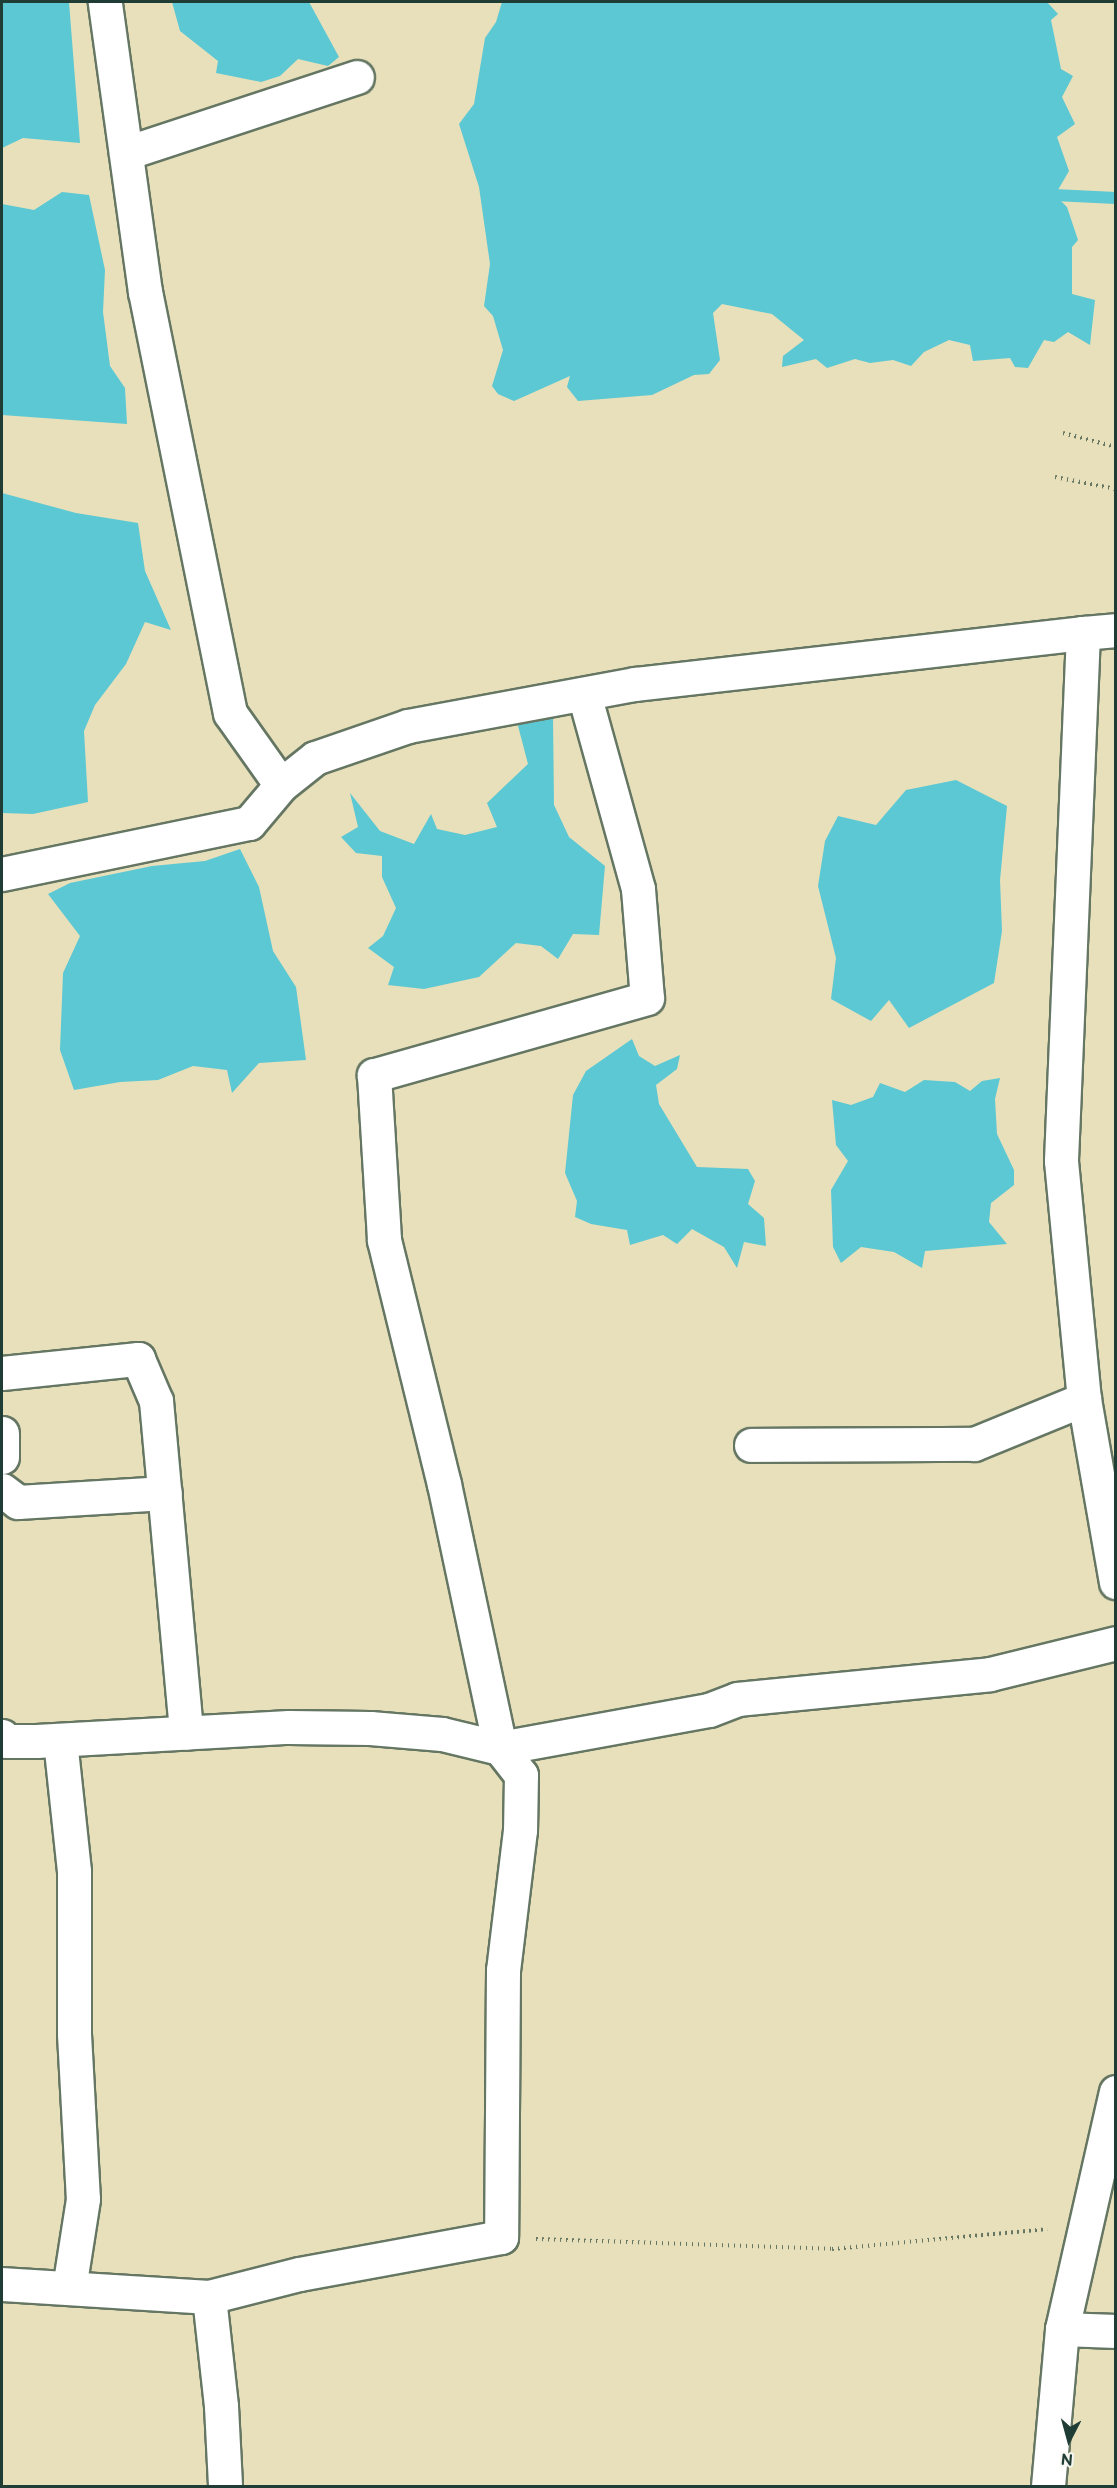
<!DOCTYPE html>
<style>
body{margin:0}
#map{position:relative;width:1117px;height:2488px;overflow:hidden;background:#e7e0bb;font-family:"Balsamiq Sans",sans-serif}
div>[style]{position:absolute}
.water>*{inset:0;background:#5bc8d3}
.stream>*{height:12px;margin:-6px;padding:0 6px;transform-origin:6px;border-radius:6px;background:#5bc8d3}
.path>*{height:4px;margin-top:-2px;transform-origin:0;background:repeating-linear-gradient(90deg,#657663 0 1.5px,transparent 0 6px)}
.roads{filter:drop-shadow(2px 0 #657663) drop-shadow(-2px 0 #657663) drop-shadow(0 2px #657663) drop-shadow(0 -2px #657663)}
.street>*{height:33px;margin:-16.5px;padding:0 16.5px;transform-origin:16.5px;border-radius:16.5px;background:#fff}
span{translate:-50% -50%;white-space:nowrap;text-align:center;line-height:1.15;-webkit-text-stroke:4.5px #f6f6f2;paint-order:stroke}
.frame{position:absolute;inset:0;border:3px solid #1f3d34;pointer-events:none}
.north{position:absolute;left:1039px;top:2410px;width:60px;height:60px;-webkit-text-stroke:4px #f6f6f2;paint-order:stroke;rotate:186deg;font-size:16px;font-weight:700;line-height:24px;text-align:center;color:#1f3d34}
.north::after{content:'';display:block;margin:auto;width:21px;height:27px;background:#1f3d34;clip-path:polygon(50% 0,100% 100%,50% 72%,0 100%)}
</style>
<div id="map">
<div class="water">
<div style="clip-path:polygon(2px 2px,69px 2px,80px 143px,23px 138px,2px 148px)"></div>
<div style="clip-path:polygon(172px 2px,309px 2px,339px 57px,328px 66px,298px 59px,280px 76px,261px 82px,216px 73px,218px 61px,180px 31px)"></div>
<div style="clip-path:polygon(502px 2px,1047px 2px,1058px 14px,1051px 20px,1061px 69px,1073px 76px,1062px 97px,1075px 124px,1057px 137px,1069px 171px,1055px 195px,1067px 207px,1078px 240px,1072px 247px,1072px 294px,1095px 300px,1090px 345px,1068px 332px,1054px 342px,1044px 340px,1028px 368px,1015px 367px,1010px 358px,973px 361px,970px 345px,949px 340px,924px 352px,911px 366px,893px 360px,870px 363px,855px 359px,827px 368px,816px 359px,782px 367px,783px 356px,804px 340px,772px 314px,722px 304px,713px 313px,720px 360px,709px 374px,694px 375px,652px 395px,578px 401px,567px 387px,570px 376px,514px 401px,498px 394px,492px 386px,503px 350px,493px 316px,484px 306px,490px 264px,479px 187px,459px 124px,474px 104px,485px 38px,496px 22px)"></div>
<div style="clip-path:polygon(62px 192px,89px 195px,105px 270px,103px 312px,110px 366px,125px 388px,127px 424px,2px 415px,2px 204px,34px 210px)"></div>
<div style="clip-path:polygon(2px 493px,76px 513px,138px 523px,145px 571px,171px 630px,145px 622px,126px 664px,95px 705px,84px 731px,88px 802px,33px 814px,2px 813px)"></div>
<div style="clip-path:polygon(553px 717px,554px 805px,569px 837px,605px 866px,599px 935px,573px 934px,558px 959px,541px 946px,516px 943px,479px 977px,424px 989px,388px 985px,394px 967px,368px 948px,383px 936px,396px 908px,382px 877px,382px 856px,356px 853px,341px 837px,358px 827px,350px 793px,380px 831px,414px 844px,431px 814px,437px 829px,465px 835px,497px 827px,487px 803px,528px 764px,517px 722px)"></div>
<div style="clip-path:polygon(956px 780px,1007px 806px,1000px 880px,1002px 931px,994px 983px,909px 1028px,889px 1000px,871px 1021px,831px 999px,836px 958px,818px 886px,825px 841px,838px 816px,876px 825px,906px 790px)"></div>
<div style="clip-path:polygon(240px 849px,259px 887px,273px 951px,296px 987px,306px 1060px,259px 1063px,232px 1093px,227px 1070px,193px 1066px,158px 1080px,120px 1082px,74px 1090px,60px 1050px,63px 973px,80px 936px,48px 894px,70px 883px,152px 866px,205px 861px)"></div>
<div style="clip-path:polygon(632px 1039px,639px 1056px,655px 1066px,680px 1055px,677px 1069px,656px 1085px,659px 1104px,697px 1167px,748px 1169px,755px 1181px,748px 1204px,764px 1218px,766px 1246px,744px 1242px,737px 1268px,724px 1247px,692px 1229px,677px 1244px,663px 1235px,630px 1245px,627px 1230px,591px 1224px,575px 1217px,577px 1201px,565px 1173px,573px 1095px,586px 1071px)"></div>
<div style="clip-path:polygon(1000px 1078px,995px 1099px,997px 1134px,1014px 1170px,1014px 1185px,991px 1203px,989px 1222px,1007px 1244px,925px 1251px,922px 1268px,894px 1252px,861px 1247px,841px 1263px,833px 1247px,831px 1190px,848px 1161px,836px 1145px,832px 1100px,851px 1105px,873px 1097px,880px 1083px,905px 1092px,924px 1080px,955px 1082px,970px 1091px,982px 1081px)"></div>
</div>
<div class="stream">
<div style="left:1054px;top:195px;width:62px;rotate:2.8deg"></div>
</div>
<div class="path">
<div style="left:1063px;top:433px;width:55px;rotate:14.8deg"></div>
<div style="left:1055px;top:477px;width:62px;rotate:11.1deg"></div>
<div style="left:536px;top:2239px;width:296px;rotate:1.9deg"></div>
<div style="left:832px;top:2249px;width:216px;rotate:-5.3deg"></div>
</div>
<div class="roads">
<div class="street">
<div style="left:126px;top:153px;width:243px;rotate:-18.2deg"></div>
<div style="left:1083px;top:633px;width:33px;rotate:-5deg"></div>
<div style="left:584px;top:694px;width:202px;rotate:74.5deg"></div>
<div style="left:638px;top:889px;width:109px;rotate:85.3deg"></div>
<div style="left:647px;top:998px;width:284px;rotate:164.2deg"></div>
<div style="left:374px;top:1075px;width:165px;rotate:86.5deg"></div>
<div style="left:384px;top:1240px;width:251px;rotate:76.2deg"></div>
<div style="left:444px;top:1484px;width:270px;rotate:78deg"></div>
<div style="left:500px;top:1748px;width:212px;rotate:-10.3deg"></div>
<div style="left:709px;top:1710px;width:30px;rotate:-21deg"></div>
<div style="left:737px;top:1699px;width:254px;rotate:-5.6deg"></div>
<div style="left:990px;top:1674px;width:130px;rotate:-13.8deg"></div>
<div style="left:281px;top:785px;width:43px;rotate:-38.5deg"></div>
<div style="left:315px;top:758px;width:98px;rotate:-19deg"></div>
<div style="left:408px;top:726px;width:231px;rotate:-10.5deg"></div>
<div style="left:635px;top:684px;width:451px;rotate:-6.5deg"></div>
<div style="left:1083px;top:633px;width:528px;rotate:92.39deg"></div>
<div style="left:1061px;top:1161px;width:239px;rotate:84.5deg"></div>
<div style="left:1084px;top:1399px;width:186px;rotate:80.1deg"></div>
<div style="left:2px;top:874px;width:252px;rotate:-11.7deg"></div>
<div style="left:249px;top:823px;width:50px;rotate:-49.9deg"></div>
<div style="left:281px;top:785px;width:88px;rotate:-125.3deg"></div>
<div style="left:230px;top:713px;width:429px;rotate:-101.4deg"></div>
<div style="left:145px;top:292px;width:293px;rotate:-97.9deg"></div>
<div style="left:2px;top:1373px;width:137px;rotate:-5.9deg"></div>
<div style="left:138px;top:1359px;width:46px;rotate:66.8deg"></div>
<div style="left:156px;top:1401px;width:333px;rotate:84.8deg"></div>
<div style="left:2px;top:1433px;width:24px;rotate:90deg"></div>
<div style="left:751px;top:1445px;width:223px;rotate:-0.3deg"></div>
<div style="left:974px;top:1444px;width:119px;rotate:-22.2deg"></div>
<div style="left:2px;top:1490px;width:20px;rotate:37deg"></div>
<div style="left:18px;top:1502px;width:147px;rotate:-3.5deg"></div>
<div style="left:2px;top:1736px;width:6px;rotate:51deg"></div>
<div style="left:6px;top:1741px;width:30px"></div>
<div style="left:36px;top:1741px;width:253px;rotate:-3.2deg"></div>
<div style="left:289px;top:1727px;width:81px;rotate:0.7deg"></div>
<div style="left:370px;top:1728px;width:72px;rotate:4.8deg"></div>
<div style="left:442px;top:1734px;width:60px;rotate:13.6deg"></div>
<div style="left:500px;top:1748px;width:34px;rotate:52deg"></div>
<div style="left:521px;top:1775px;width:55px;rotate:91deg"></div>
<div style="left:520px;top:1830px;width:141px;rotate:96.9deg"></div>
<div style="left:503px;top:1970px;width:267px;rotate:90.4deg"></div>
<div style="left:501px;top:2237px;width:205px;rotate:169.6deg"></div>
<div style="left:299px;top:2274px;width:93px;rotate:165.7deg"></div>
<div style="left:209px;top:2297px;width:110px;rotate:83.7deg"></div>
<div style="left:221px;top:2406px;width:80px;rotate:87.1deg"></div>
<div style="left:60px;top:1740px;width:132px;rotate:83.9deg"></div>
<div style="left:74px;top:1871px;width:163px;rotate:90deg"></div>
<div style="left:74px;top:2034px;width:165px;rotate:86.9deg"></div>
<div style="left:83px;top:2199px;width:90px;rotate:98.9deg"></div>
<div style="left:2px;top:2284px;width:207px;rotate:3.6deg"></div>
<div style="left:1062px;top:2329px;width:54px;rotate:2.1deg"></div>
<div style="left:1048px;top:2486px;width:158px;rotate:-84.9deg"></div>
<div style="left:1062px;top:2329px;width:243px;rotate:-77.2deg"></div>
</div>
</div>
<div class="frame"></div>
<div class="north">N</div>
</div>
